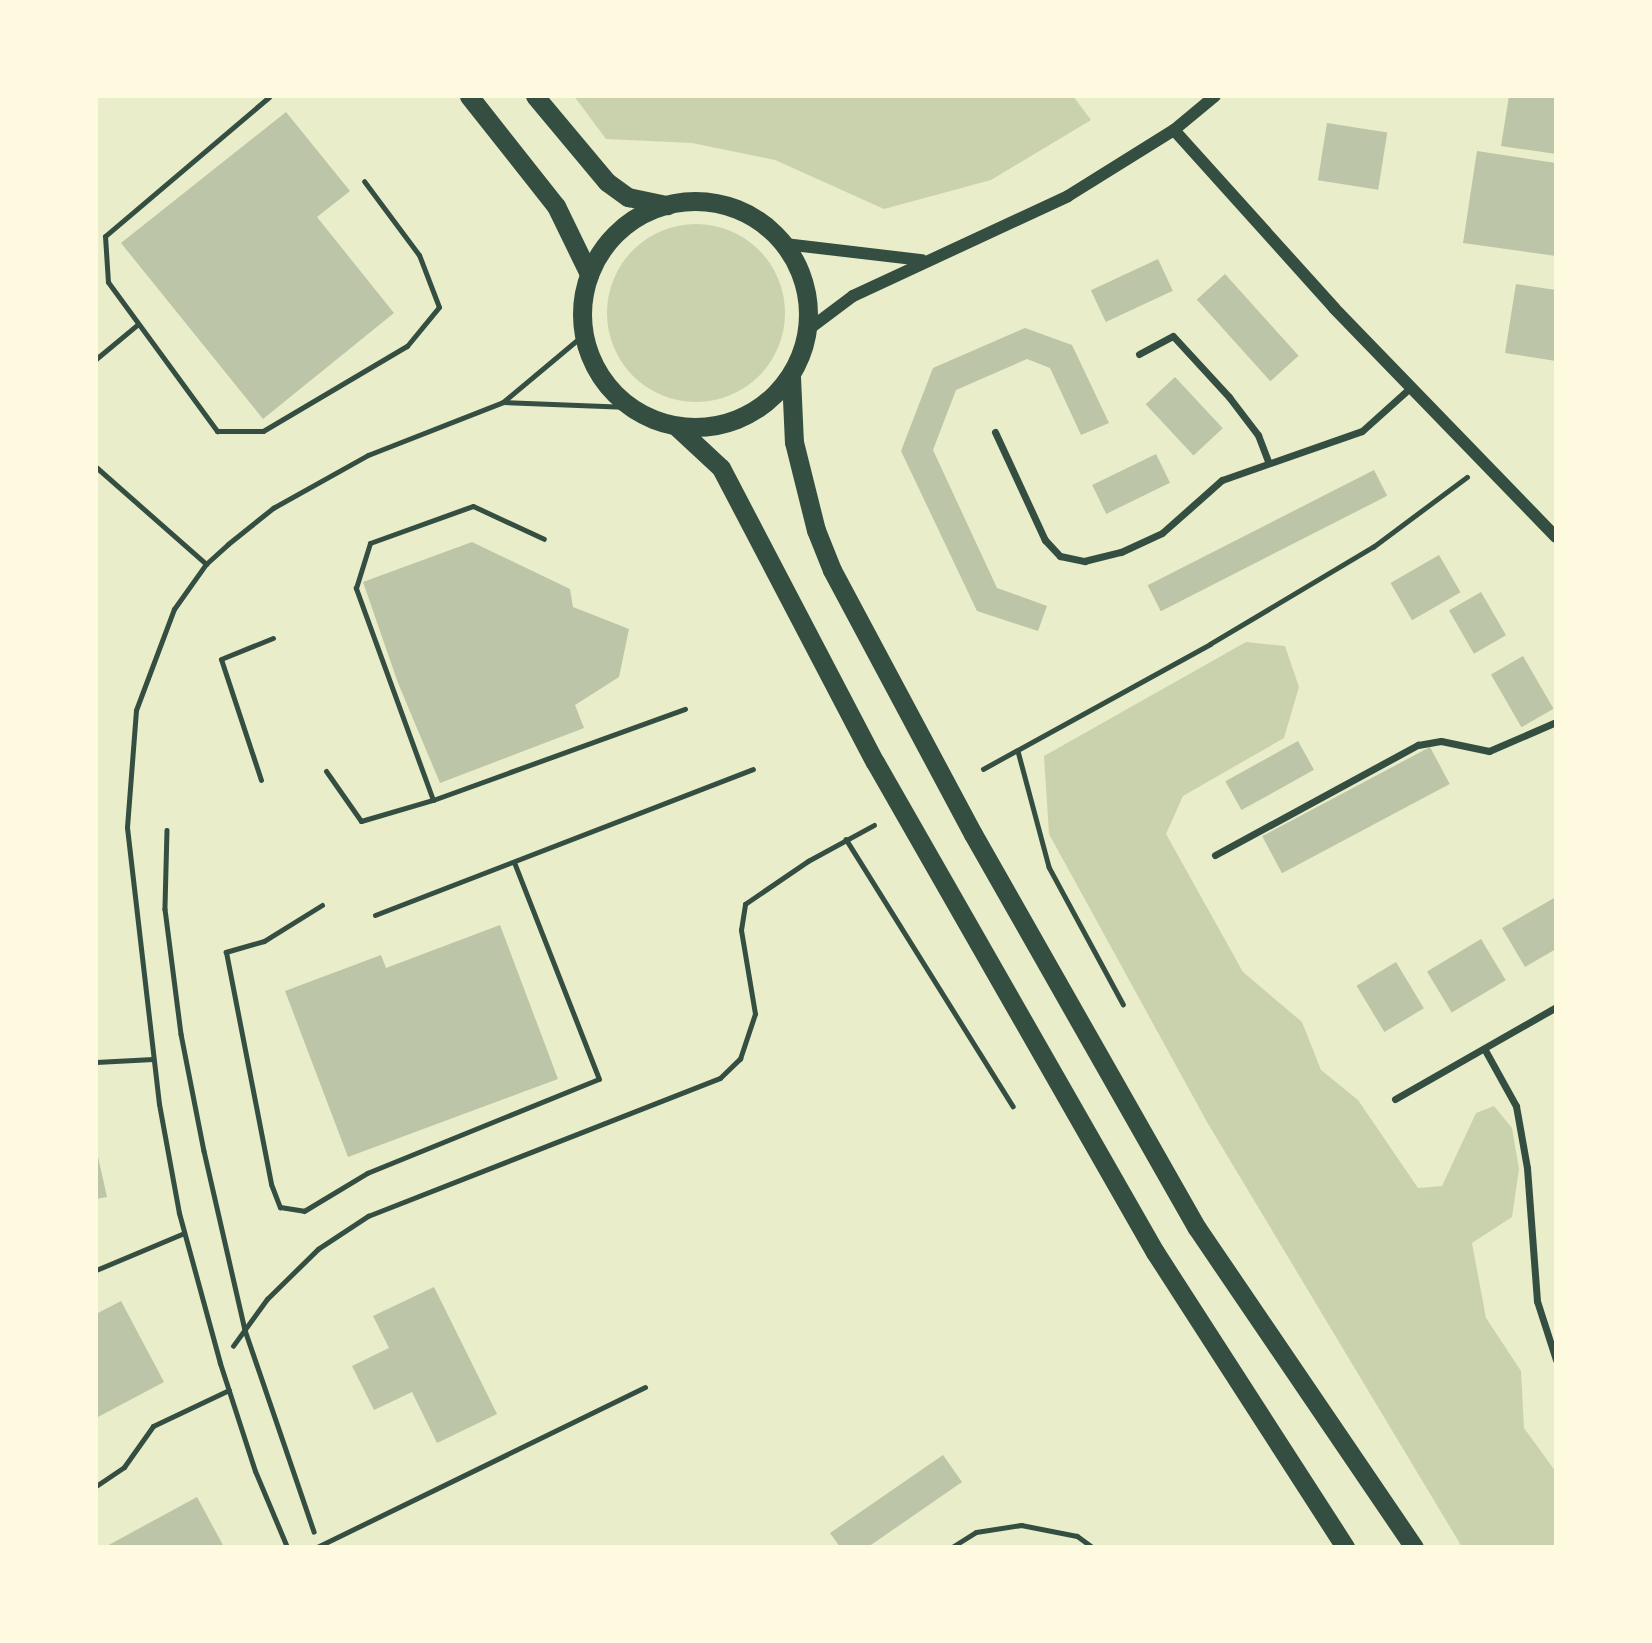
<!DOCTYPE html>
<style>
body{margin:0}
#map{position:relative;width:1652px;height:1643px;overflow:hidden;background:#e9edc9;font-family:"Open Sans",sans-serif}
div>[style]{position:absolute}
.green>*{inset:0;background:#cad2ad}
.round{border-radius:50%}
.building>*{inset:0;background:#bcc5a7;transform-origin:0 0}
.path>*{height:4.5px;margin:-2.25px;padding:0 2.25px;transform-origin:2.25px;border-radius:2.25px;background:#344e41}
.service>*{height:5px;margin:-2.5px;padding:0 2.5px;transform-origin:2.5px;border-radius:2.5px;background:#344e41}
.minor>*{height:7px;margin:-3.5px;padding:0 3.5px;transform-origin:3.5px;border-radius:3.5px;background:#344e41}
.tertiary>*{height:12px;margin:-6px;padding:0 6px;transform-origin:6px;border-radius:6px;background:#344e41}
.trunk>*{height:19px;margin:-9.5px;padding:0 9.5px;transform-origin:9.5px;border-radius:9.5px;background:#344e41}
.trunk>.ring{margin:-9.5px;padding:0;box-sizing:content-box;background:none;border:19px solid #344e41;border-radius:50%}
span{translate:-50% -50%;white-space:nowrap;text-align:center;line-height:1.15;-webkit-text-stroke:7px #fefae0;paint-order:stroke}
.frame{position:absolute;inset:0;border:98px solid #fefae0;pointer-events:none}
</style>
<div id="map">
<div class="green">
<div style="clip-path:polygon(574px 96px,1073px 96px,1091px 120px,991px 180px,884px 209px,775px 160px,692px 143px,606px 139px)"></div>
<div class="round" style="left:607px;top:224px;width:178px;height:178px"></div>
<div style="clip-path:polygon(1246px 642px,1285px 646px,1299px 687px,1284px 738px,1183px 796px,1166px 834px,1243px 972px,1302px 1022px,1321px 1070px,1358px 1100px,1418px 1188px,1442px 1186px,1476px 1113px,1494px 1106px,1512px 1128px,1519px 1169px,1512px 1217px,1472px 1243px,1486px 1318px,1521px 1371px,1524px 1428px,1556px 1472px,1556px 1547px,1462px 1547px,1207px 1122px,1049px 834px,1044px 756px)"></div>
</div>
<div class="building">
<div style="clip-path:polygon(1509px 96px,1556px 96px,1556px 154px,1501px 146px)"></div>
<div style="clip-path:polygon(286px 112px,350px 191px,317px 217px,394px 313px,263px 419px,121px 243px)"></div>
<div style="left:1327px;top:123px;width:61px;height:58px;rotate:9deg"></div>
<div style="clip-path:polygon(1477px 151px,1556px 163px,1556px 256px,1463px 243px)"></div>
<div style="left:1158px;top:259px;width:35px;height:74px;rotate:65deg"></div>
<div style="left:1225px;top:274px;width:110px;height:38px;rotate:48deg"></div>
<div style="clip-path:polygon(1516px 284px,1556px 290px,1556px 361px,1505px 353px)"></div>
<div style="clip-path:polygon(1025px 328px,1072px 345px,1109px 423px,1081px 435px,1050px 368px,1027px 359px,956px 390px,933px 450px,997px 588px,1047px 606px,1038px 631px,977px 611px,901px 451px,933px 368px)"></div>
<div style="left:1175px;top:377px;width:70px;height:40px;rotate:47deg"></div>
<div style="left:1156px;top:454px;width:32px;height:71px;rotate:64deg"></div>
<div style="left:1374px;top:470px;width:29px;height:254px;rotate:63deg"></div>
<div style="clip-path:polygon(472px 542px,570px 589px,573px 607px,629px 629px,619px 677px,575px 705px,584px 728px,440px 783px,398px 683px,363px 582px)"></div>
<div style="left:1439px;top:555px;width:43px;height:56px;rotate:60deg"></div>
<div style="left:1481px;top:592px;width:50px;height:37px;rotate:60deg"></div>
<div style="left:1523px;top:656px;width:61px;height:37px;rotate:60deg"></div>
<div style="left:1298px;top:741px;width:33px;height:83px;rotate:61deg"></div>
<div style="left:1430px;top:747px;width:42px;height:190px;rotate:62deg"></div>
<div style="clip-path:polygon(1556px 897px,1556px 949px,1525px 967px,1502px 928px)"></div>
<div style="clip-path:polygon(500px 925px,558px 1079px,348px 1157px,285px 991px,381px 955px,386px 968px)"></div>
<div style="left:1481px;top:939px;width:48px;height:63px;rotate:59deg"></div>
<div style="left:1396px;top:962px;width:54px;height:46px;rotate:59deg"></div>
<div style="clip-path:polygon(96px 1148px,107px 1197px,96px 1199px)"></div>
<div style="clip-path:polygon(434px 1287px,497px 1414px,437px 1443px,412px 1392px,374px 1410px,352px 1366px,389px 1348px,373px 1316px)"></div>
<div style="clip-path:polygon(121px 1301px,164px 1382px,96px 1418px,96px 1314px)"></div>
<div style="clip-path:polygon(943px 1455px,962px 1482px,868px 1547px,840px 1547px,830px 1533px)"></div>
<div style="clip-path:polygon(197px 1497px,224px 1547px,105px 1547px)"></div>
</div>
<div class="path">
<div style="left:1018px;top:751px;width:120px;rotate:75deg"></div>
<div style="left:1049px;top:867px;width:156px;rotate:61.6deg"></div>
<div style="left:983px;top:769px;width:259px;rotate:-28.8deg"></div>
<div style="left:1210px;top:644px;width:190px;rotate:-30.8deg"></div>
<div style="left:1373px;top:547px;width:117px;rotate:-36.7deg"></div>
<div style="left:167px;top:830px;width:79px;rotate:91.5deg"></div>
<div style="left:165px;top:909px;width:126px;rotate:82.7deg"></div>
<div style="left:181px;top:1034px;width:119px;rotate:78.9deg"></div>
<div style="left:204px;top:1151px;width:184px;rotate:77.1deg"></div>
<div style="left:245px;top:1330px;width:213px;rotate:71.1deg"></div>
<div style="left:846px;top:839px;width:315px;rotate:58deg"></div>
<div style="left:233px;top:1346px;width:58px;rotate:-54.1deg"></div>
<div style="left:267px;top:1299px;width:71px;rotate:-44.4deg"></div>
<div style="left:318px;top:1249px;width:60px;rotate:-33.4deg"></div>
<div style="left:368px;top:1216px;width:378px;rotate:-21.4deg"></div>
<div style="left:720px;top:1078px;width:28px;rotate:-44deg"></div>
<div style="left:740px;top:1059px;width:47px;rotate:-71.6deg"></div>
<div style="left:755px;top:1014px;width:85px;rotate:-99.5deg"></div>
<div style="left:741px;top:930px;width:26px;rotate:-81deg"></div>
<div style="left:745px;top:904px;width:76px;rotate:-34.3deg"></div>
<div style="left:808px;top:861px;width:75px;rotate:-28.6deg"></div>
</div>
<div class="service">
<div style="left:269px;top:97px;width:215px;rotate:139.7deg"></div>
<div style="left:105px;top:236px;width:46px;rotate:86.3deg"></div>
<div style="left:108px;top:282px;width:185px;rotate:53.8deg"></div>
<div style="left:217px;top:431px;width:46px"></div>
<div style="left:263px;top:431px;width:167px;rotate:-30.6deg"></div>
<div style="left:407px;top:346px;width:50px;rotate:-50.6deg"></div>
<div style="left:439px;top:307px;width:56px;rotate:-111deg"></div>
<div style="left:419px;top:255px;width:92px;rotate:-126.6deg"></div>
<div style="left:96px;top:359px;width:53px;rotate:-39.7deg"></div>
<div style="left:503px;top:402px;width:126px;rotate:2.3deg"></div>
<div style="left:96px;top:467px;width:147px;rotate:41.4deg"></div>
<div style="left:326px;top:771px;width:61px;rotate:55deg"></div>
<div style="left:361px;top:821px;width:75px;rotate:-16.3deg"></div>
<div style="left:433px;top:800px;width:268px;rotate:-19.9deg"></div>
<div style="left:261px;top:780px;width:127px;rotate:-108.3deg"></div>
<div style="left:221px;top:659px;width:56px;rotate:-22deg"></div>
<div style="left:433px;top:800px;width:226px;rotate:-110deg"></div>
<div style="left:356px;top:588px;width:47px;rotate:-72.7deg"></div>
<div style="left:370px;top:543px;width:109px;rotate:-19.8deg"></div>
<div style="left:473px;top:506px;width:78px;rotate:24.9deg"></div>
<div style="left:322px;top:905px;width:68px;rotate:148.2deg"></div>
<div style="left:264px;top:941px;width:40px;rotate:164deg"></div>
<div style="left:226px;top:952px;width:236px;rotate:79deg"></div>
<div style="left:271px;top:1184px;width:25px;rotate:69deg"></div>
<div style="left:280px;top:1207px;width:24px;rotate:9deg"></div>
<div style="left:304px;top:1211px;width:74px;rotate:-31.1deg"></div>
<div style="left:367px;top:1173px;width:250px;rotate:-22.1deg"></div>
<div style="left:599px;top:1079px;width:233px;rotate:-111.4deg"></div>
<div style="left:375px;top:915px;width:405px;rotate:-21.1deg"></div>
<div style="left:96px;top:1062px;width:57px;rotate:-3deg"></div>
<div style="left:96px;top:1270px;width:95px;rotate:-22.8deg"></div>
<div style="left:96px;top:1486px;width:34px;rotate:-34deg"></div>
<div style="left:124px;top:1467px;width:50px;rotate:-54.7deg"></div>
<div style="left:153px;top:1426px;width:84px;rotate:-25.3deg"></div>
<div style="left:287px;top:1547px;width:82px;rotate:-112.8deg"></div>
<div style="left:255px;top:1471px;width:114px;rotate:-108deg"></div>
<div style="left:220px;top:1363px;width:156px;rotate:-105.3deg"></div>
<div style="left:179px;top:1213px;width:111px;rotate:-100.4deg"></div>
<div style="left:159px;top:1104px;width:279px;rotate:-96.6deg"></div>
<div style="left:127px;top:827px;width:117px;rotate:-85.6deg"></div>
<div style="left:136px;top:710px;width:108px;rotate:-69.4deg"></div>
<div style="left:174px;top:609px;width:55px;rotate:-54.6deg"></div>
<div style="left:206px;top:564px;width:30px;rotate:-42deg"></div>
<div style="left:228px;top:544px;width:58px;rotate:-38.7deg"></div>
<div style="left:273px;top:508px;width:109px;rotate:-29.2deg"></div>
<div style="left:368px;top:455px;width:145px;rotate:-21.4deg"></div>
<div style="left:503px;top:402px;width:104px;rotate:-39.9deg"></div>
<div style="left:317px;top:1547px;width:365px;rotate:-26deg"></div>
<div style="left:952px;top:1547px;width:28px;rotate:-32deg"></div>
<div style="left:976px;top:1532px;width:46px;rotate:-8.8deg"></div>
<div style="left:1021px;top:1525px;width:57px;rotate:11.1deg"></div>
<div style="left:1077px;top:1536px;width:19px;rotate:36deg"></div>
</div>
<div class="minor">
<div style="left:1139px;top:354px;width:38px;rotate:-28deg"></div>
<div style="left:1173px;top:336px;width:83px;rotate:47.4deg"></div>
<div style="left:1229px;top:397px;width:48px;rotate:52.7deg"></div>
<div style="left:1258px;top:435px;width:28px;rotate:69deg"></div>
<div style="left:995px;top:432px;width:119px;rotate:65.2deg"></div>
<div style="left:1045px;top:540px;width:22px;rotate:47deg"></div>
<div style="left:1060px;top:556px;width:25px;rotate:12deg"></div>
<div style="left:1084px;top:561px;width:38px;rotate:-14deg"></div>
<div style="left:1121px;top:552px;width:45px;rotate:-24.9deg"></div>
<div style="left:1162px;top:533px;width:80px;rotate:-41.5deg"></div>
<div style="left:1222px;top:480px;width:148px;rotate:-19.3deg"></div>
<div style="left:1362px;top:431px;width:66px;rotate:-41.9deg"></div>
<div style="left:1215px;top:855px;width:231px;rotate:-28.5deg"></div>
<div style="left:1418px;top:745px;width:23px;rotate:-10deg"></div>
<div style="left:1441px;top:741px;width:49px;rotate:11.8deg"></div>
<div style="left:1489px;top:751px;width:73px;rotate:-23.4deg"></div>
<div style="left:1485px;top:1050px;width:64px;rotate:61deg"></div>
<div style="left:1516px;top:1106px;width:63px;rotate:79.9deg"></div>
<div style="left:1527px;top:1168px;width:133px;rotate:85.7deg"></div>
<div style="left:1537px;top:1301px;width:62px;rotate:72.1deg"></div>
<div style="left:1395px;top:1099px;width:185px;rotate:-29.7deg"></div>
</div>
<div class="tertiary">
<div style="left:1174px;top:130px;width:239px;rotate:48deg"></div>
<div style="left:1334px;top:308px;width:319px;rotate:45.9deg"></div>
<div style="left:785px;top:244px;width:138px;rotate:6.7deg"></div>
<div style="left:809px;top:329px;width:55px;rotate:-36.9deg"></div>
<div style="left:853px;top:296px;width:237px;rotate:-24.9deg"></div>
<div style="left:1068px;top:196px;width:125px;rotate:-31.9deg"></div>
<div style="left:1174px;top:130px;width:53px;rotate:-39.7deg"></div>
</div>
<div class="trunk">
<div style="left:469px;top:96px;width:140px;rotate:51.7deg"></div>
<div style="left:556px;top:206px;width:76px;rotate:64.1deg"></div>
<div style="left:535px;top:96px;width:112px;rotate:50.1deg"></div>
<div style="left:607px;top:182px;width:26px;rotate:36deg"></div>
<div style="left:628px;top:197px;width:40px;rotate:12deg"></div>
<div class="ring" style="left:582px;top:201px;width:207px;height:207px"></div>
<div style="left:791px;top:377px;width:65px;rotate:87.4deg"></div>
<div style="left:794px;top:442px;width:91px;rotate:76deg"></div>
<div style="left:816px;top:530px;width:43px;rotate:68.2deg"></div>
<div style="left:832px;top:570px;width:299px;rotate:61.9deg"></div>
<div style="left:973px;top:834px;width:453px;rotate:60.4deg"></div>
<div style="left:1197px;top:1228px;width:386px;rotate:55.8deg"></div>
<div style="left:677px;top:427px;width:60px;rotate:43deg"></div>
<div style="left:721px;top:468px;width:332px;rotate:62.4deg"></div>
<div style="left:875px;top:762px;width:564px;rotate:60.26deg"></div>
<div style="left:1155px;top:1252px;width:351px;rotate:57.2deg"></div>
</div>
<div class="frame"></div>
</div>
